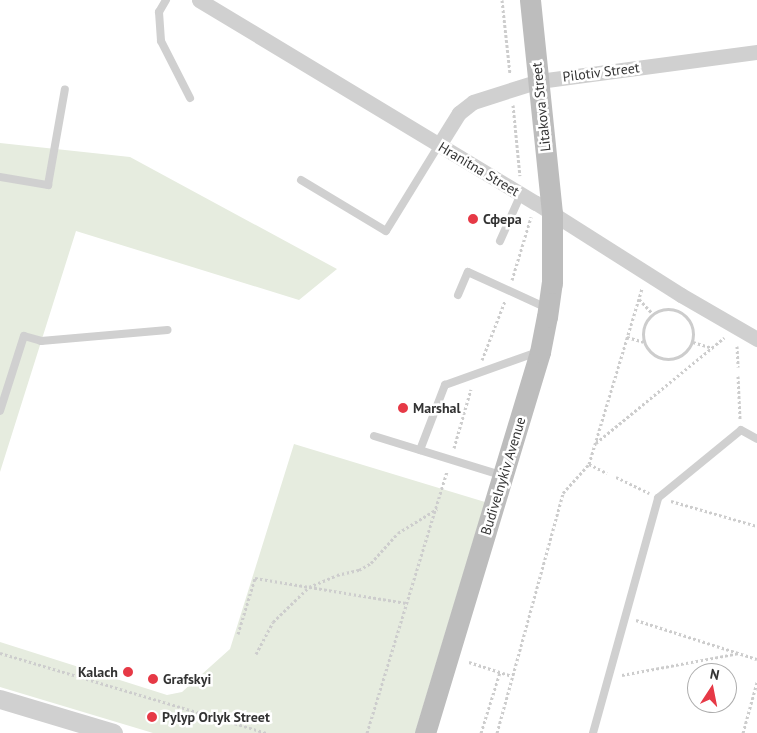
<!DOCTYPE html>
<meta charset="utf-8">
<style>
body{margin:0}
#map{position:relative;width:757px;height:733px;overflow:hidden;background:#fff;font-family:"PT Sans",sans-serif}
div>[style]{position:absolute}
.green>*{inset:0;background:#e6ecdf}
.path>*{height:3px;margin-top:-1.5px;transform-origin:0;background:repeating-linear-gradient(90deg,#cdcdcd 0 2.5px,transparent 0 5px)}
.path>.ring{margin:-1.5px;padding:0;box-sizing:content-box;background:none;border:3px solid #cdcdcd;border-radius:50%}
.service>*{height:8px;margin:-4px;padding:0 4px;transform-origin:4px;border-radius:4px;background:#d0d0d0}
.minor>*{height:15px;margin:-7.5px;padding:0 7.5px;transform-origin:7.5px;border-radius:7.5px;background:#d0d0d0}
.tertiary>*{height:19px;margin:-9.5px;padding:0 9.5px;transform-origin:9.5px;border-radius:9.5px;background:#d0d0d0}
.secondary>*{height:21px;margin:-10.5px;padding:0 10.5px;transform-origin:10.5px;border-radius:10.5px;background:#bdbdbd}
.dots>*{width:14px;height:14px;translate:-50% -50%;box-sizing:border-box;border:2px solid #fff;border-radius:50%}
span{translate:-50% -50%;white-space:nowrap;text-align:center;line-height:1.15;-webkit-text-stroke:5px #fff;paint-order:stroke}
.street-label{font-size:14px;color:#333}
.poi-label{font-size:14px;color:#333;font-weight:700}
.left{translate:0 -50%;text-align:left}
.right{translate:-100% -50%;text-align:right}
.north{position:absolute;left:687px;top:663px;width:50px;height:50px;box-sizing:border-box;background:#fff;border:1px solid #adadad;border-radius:50%;rotate:11deg;font-size:14px;font-weight:700;line-height:20px;text-align:center;color:#333}
.north::after{content:'';display:block;margin:auto;width:18px;height:22px;background:#e63946;clip-path:polygon(50% 0,100% 100%,50% 72%,0 100%)}
</style>
<div id="map">
<div class="green">
<div style="clip-path:polygon(0 143px,130px 157px,337px 269px,299px 300px,76px 231px,0 472px)"></div>
<div style="clip-path:polygon(294px 444px,485px 502px,415px 733px,153px 733px,0 687px,0 642px,167px 695px,182px 692px,230px 649px)"></div>
</div>
<div class="path">
<div style="left:502px;top:0;width:74px;rotate:83.8deg"></div>
<div style="left:513px;top:105px;width:71px;rotate:84.4deg"></div>
<div style="left:512px;top:280px;width:66px;rotate:-73.2deg"></div>
<div style="left:639px;top:299px;width:21px;rotate:47deg"></div>
<div class="ring" style="left:643px;top:309px;width:47px;height:47px"></div>
<div style="left:627px;top:337px;width:18px;rotate:16deg"></div>
<div style="left:693px;top:342px;width:21px;rotate:17deg"></div>
<div style="left:737px;top:346px;width:21px;rotate:87deg"></div>
<div style="left:482px;top:360px;width:63px;rotate:-68.7deg"></div>
<div style="left:738px;top:376px;width:43px;rotate:87.3deg"></div>
<div style="left:596px;top:443px;width:166px;rotate:-39.4deg"></div>
<div style="left:454px;top:448px;width:61px;rotate:-73.9deg"></div>
<div style="left:589px;top:464px;width:20px;rotate:27deg"></div>
<div style="left:616px;top:477px;width:37px;rotate:26deg"></div>
<div style="left:671px;top:501px;width:90px;rotate:16.2deg"></div>
<div style="left:636px;top:620px;width:127px;rotate:17.9deg"></div>
<div style="left:238px;top:634px;width:59px;rotate:-73.1deg"></div>
<div style="left:255px;top:578px;width:153px;rotate:9.4deg"></div>
<div style="left:0;top:653px;width:279px;rotate:16.7deg"></div>
<div style="left:256px;top:654px;width:36px;rotate:-62deg"></div>
<div style="left:273px;top:622px;width:50px;rotate:-44.2deg"></div>
<div style="left:309px;top:587px;width:30px;rotate:-23deg"></div>
<div style="left:337px;top:575px;width:23px;rotate:-13deg"></div>
<div style="left:359px;top:570px;width:14px;rotate:-30deg"></div>
<div style="left:371px;top:563px;width:40px;rotate:-48deg"></div>
<div style="left:398px;top:533px;width:46px;rotate:-31.6deg"></div>
<div style="left:469px;top:662px;width:45px;rotate:18deg"></div>
<div style="left:622px;top:675px;width:119px;rotate:-10.6deg"></div>
<div style="left:367px;top:733px;width:274px;rotate:-73deg"></div>
<div style="left:481px;top:733px;width:64px;rotate:-72.7deg"></div>
<div style="left:497px;top:733px;width:249px;rotate:-74.6deg"></div>
<div style="left:563px;top:493px;width:39px;rotate:-48deg"></div>
<div style="left:589px;top:464px;width:184px;rotate:-73.2deg"></div>
<div style="left:743px;top:733px;width:53px;rotate:-74.6deg"></div>
</div>
<div class="service">
<div style="left:166px;top:0;width:14px;rotate:120deg"></div>
<div style="left:159px;top:12px;width:29px;rotate:86deg"></div>
<div style="left:161px;top:41px;width:64px;rotate:63deg"></div>
<div style="left:0;top:177px;width:49px;rotate:9.5deg"></div>
<div style="left:48px;top:185px;width:97px;rotate:-80deg"></div>
<div style="left:301px;top:180px;width:99px;rotate:31deg"></div>
<div style="left:386px;top:231px;width:101px;rotate:-58.4deg"></div>
<div style="left:500px;top:241px;width:51px;rotate:-65.9deg"></div>
<div style="left:458px;top:295px;width:25px;rotate:-67deg"></div>
<div style="left:468px;top:272px;width:87px;rotate:24.5deg"></div>
<div style="left:0;top:411px;width:79px;rotate:-72.3deg"></div>
<div style="left:24px;top:336px;width:18px;rotate:16deg"></div>
<div style="left:41px;top:341px;width:127px;rotate:-5deg"></div>
<div style="left:374px;top:436px;width:133px;rotate:17.1deg"></div>
<div style="left:420px;top:450px;width:70px;rotate:-69deg"></div>
<div style="left:445px;top:385px;width:96px;rotate:-19.6deg"></div>
<div style="left:593px;top:733px;width:244px;rotate:-74.5deg"></div>
<div style="left:658px;top:498px;width:107px;rotate:-39.3deg"></div>
<div style="left:741px;top:430px;width:18px;rotate:29deg"></div>
</div>
<div class="minor">
<div style="left:199px;top:0;width:393px;rotate:31.1deg"></div>
<div style="left:536px;top:203px;width:172px;rotate:32.4deg"></div>
<div style="left:681px;top:295px;width:88px;rotate:30.1deg"></div>
<div style="left:439px;top:145px;width:38px;rotate:-58deg"></div>
<div style="left:459px;top:113px;width:18px;rotate:-38deg"></div>
<div style="left:473px;top:102px;width:69px;rotate:-17.7deg"></div>
<div style="left:539px;top:81px;width:220px;rotate:-7.6deg"></div>
</div>
<div class="tertiary">
<div style="left:0;top:699px;width:118px;rotate:16.7deg"></div>
</div>
<div class="secondary">
<div style="left:425px;top:733px;width:398px;rotate:-73.2deg"></div>
<div style="left:540px;top:352px;width:36px;rotate:-79deg"></div>
<div style="left:547px;top:317px;width:34px;rotate:-82deg"></div>
<div style="left:552px;top:283px;width:70px;rotate:-90deg"></div>
<div style="left:552px;top:213px;width:214px;rotate:-95.9deg"></div>
</div>
<div class="dots">
<div style="left:473px;top:219px;background:#e63946"></div>
<div style="left:403px;top:408px;background:#e63946"></div>
<div style="left:128px;top:672px;background:#e63946"></div>
<div style="left:153px;top:679px;background:#e63946"></div>
<div style="left:152px;top:717px;background:#e63946"></div>
</div>
<div class="street-label">
<span style="left:601px;top:72px;rotate:-7deg">Pilotiv Street</span>
<span style="left:541px;top:107px;rotate:-96deg">Litakova Street</span>
<span style="left:479px;top:169px;rotate:31deg">Hranitna Street</span>
<span style="left:503px;top:476px;rotate:-73deg">Budivelnykiv Avenue</span>
</div>
<div class="poi-label">
<span class="left" style="left:483px;top:219px">Сфера</span>
<span class="left" style="left:413px;top:408px">Marshal</span>
<span class="right" style="left:118px;top:672px">Kalach</span>
<span class="left" style="left:163px;top:679px">Grafskyi</span>
<span class="left" style="left:162px;top:717px">Pylyp Orlyk Street</span>
</div>
<div class="north">N</div>
</div>
